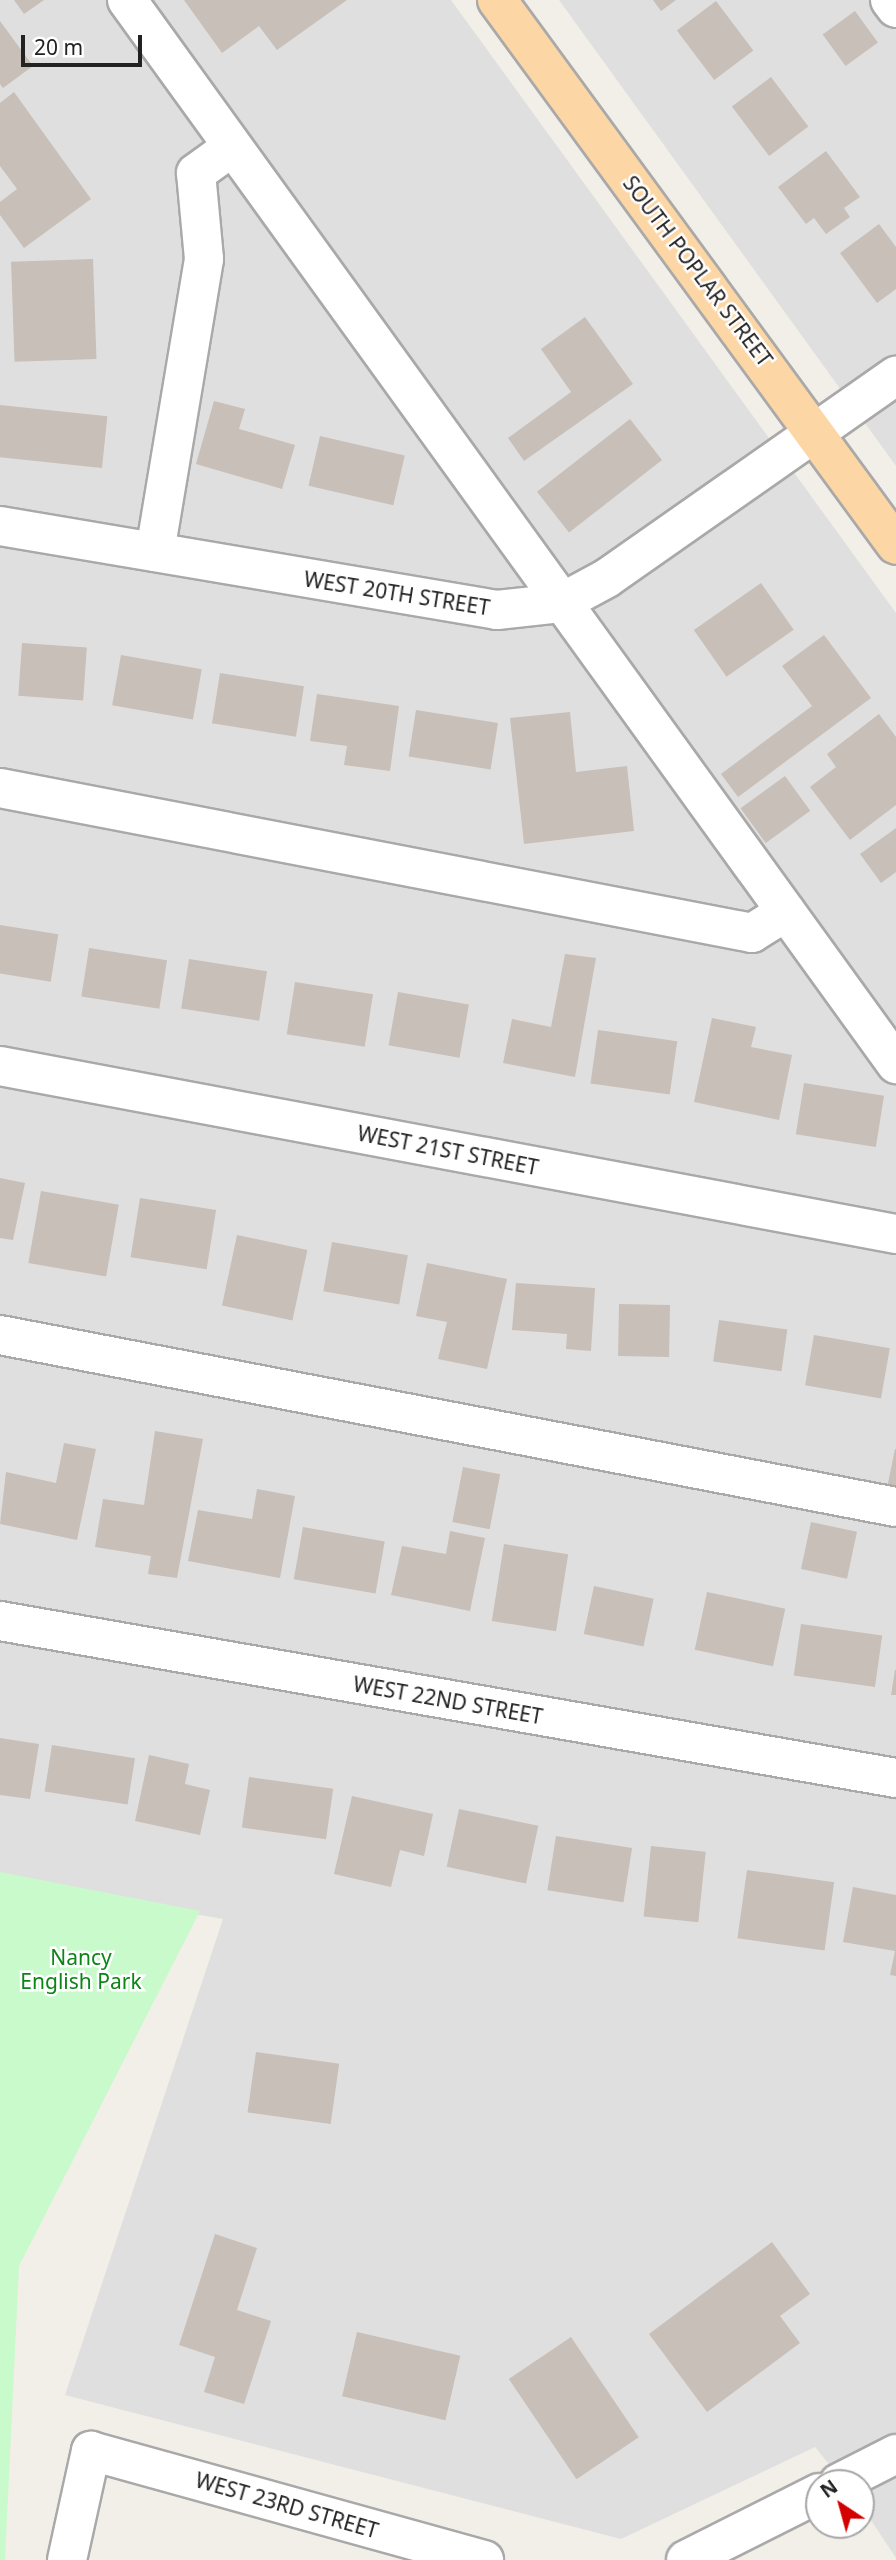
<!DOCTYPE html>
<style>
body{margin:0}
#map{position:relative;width:896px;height:2560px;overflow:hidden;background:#f2efe9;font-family:"Noto Sans",sans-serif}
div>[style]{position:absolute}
.residential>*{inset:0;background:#e0dfdf}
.park>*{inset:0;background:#c8facc}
.building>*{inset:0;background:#c7bfb8;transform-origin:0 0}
.roads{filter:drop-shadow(2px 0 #a9a9a9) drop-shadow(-2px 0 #a9a9a9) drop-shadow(0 2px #a9a9a9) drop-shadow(0 -2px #a9a9a9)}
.minor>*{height:38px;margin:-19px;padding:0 19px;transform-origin:19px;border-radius:19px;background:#fff}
.major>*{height:38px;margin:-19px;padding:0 19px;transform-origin:19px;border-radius:19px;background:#fcd6a4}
span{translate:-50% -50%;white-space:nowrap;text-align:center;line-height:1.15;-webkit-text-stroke:5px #fff;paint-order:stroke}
.street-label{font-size:21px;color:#222}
.park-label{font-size:21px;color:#0c8416}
.north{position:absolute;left:805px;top:2469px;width:70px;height:70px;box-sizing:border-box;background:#fff;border:2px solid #a7a7a7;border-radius:50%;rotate:324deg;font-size:19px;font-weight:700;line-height:28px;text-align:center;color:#222}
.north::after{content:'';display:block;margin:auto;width:24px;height:32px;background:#d40000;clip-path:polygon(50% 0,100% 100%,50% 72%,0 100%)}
.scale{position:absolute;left:21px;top:35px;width:121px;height:32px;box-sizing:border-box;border:4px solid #222;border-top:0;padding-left:9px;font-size:21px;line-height:24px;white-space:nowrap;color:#222;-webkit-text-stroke:5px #fff;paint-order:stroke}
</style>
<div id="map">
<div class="residential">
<div style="clip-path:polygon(0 0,451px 0,896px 613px,896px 2558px,861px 2505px,861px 2483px,844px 2483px,815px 2447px,621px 2539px,65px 2395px,223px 1919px,0 1880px)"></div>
<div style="clip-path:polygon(559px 0,896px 0,896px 466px)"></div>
</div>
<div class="park">
<div style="clip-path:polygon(0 1872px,200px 1911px,19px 2266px,5px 2560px,0 2560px)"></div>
</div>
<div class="building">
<div style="clip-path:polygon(14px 0,44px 0,24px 14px)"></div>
<div style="clip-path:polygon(184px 0,347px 0,277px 50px,259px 26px,222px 53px)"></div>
<div style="clip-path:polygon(653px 0,676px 0,661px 11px)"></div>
<div style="left:716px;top:1px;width:62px;height:49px;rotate:53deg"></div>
<div style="left:855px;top:11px;width:39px;height:40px;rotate:54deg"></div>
<div style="clip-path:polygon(0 21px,33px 66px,3px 88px,0 84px)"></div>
<div style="left:771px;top:77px;width:62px;height:49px;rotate:53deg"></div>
<div style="clip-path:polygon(14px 92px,91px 199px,24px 248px,0 215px,0 202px,17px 189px,0 166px,0 103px)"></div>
<div style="clip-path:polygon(826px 151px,860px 197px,844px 208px,850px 217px,826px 234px,814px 218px,806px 224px,778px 187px)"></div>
<div style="clip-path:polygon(879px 224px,896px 247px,896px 289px,877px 303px,840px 253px)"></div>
<div style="left:93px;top:259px;width:100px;height:82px;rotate:88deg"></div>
<div style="clip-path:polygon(585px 317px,633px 384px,524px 461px,508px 438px,571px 392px,541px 349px)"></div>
<div style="clip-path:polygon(214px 401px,245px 409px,239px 429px,295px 445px,282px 489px,196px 464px)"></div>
<div style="left:0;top:405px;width:108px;height:52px;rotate:6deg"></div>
<div style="left:630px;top:419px;width:52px;height:118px;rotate:52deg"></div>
<div style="left:320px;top:436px;width:87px;height:51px;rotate:13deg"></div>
<div style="left:761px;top:583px;width:57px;height:82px;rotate:55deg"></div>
<div style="clip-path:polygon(824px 635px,871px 698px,738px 797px,721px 774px,812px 706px,782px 666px)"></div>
<div style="left:22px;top:643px;width:65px;height:53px;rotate:4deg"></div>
<div style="left:121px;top:655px;width:82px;height:51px;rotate:10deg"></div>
<div style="left:220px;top:673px;width:85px;height:51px;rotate:9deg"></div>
<div style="clip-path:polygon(317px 694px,399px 706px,390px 771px,344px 765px,347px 746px,310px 741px)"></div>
<div style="left:416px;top:710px;width:83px;height:47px;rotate:9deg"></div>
<div style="clip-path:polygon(570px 712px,576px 772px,627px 766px,634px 831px,524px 844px,510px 718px)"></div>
<div style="clip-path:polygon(879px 714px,896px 737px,896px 805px,850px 840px,810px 787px,836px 767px,827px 754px)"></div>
<div style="left:785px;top:776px;width:43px;height:55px;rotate:54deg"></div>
<div style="clip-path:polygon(896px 828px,896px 872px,881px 883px,860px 854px)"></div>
<div style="left:0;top:925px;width:59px;height:48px;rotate:9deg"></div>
<div style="left:89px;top:948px;width:79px;height:49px;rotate:9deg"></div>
<div style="clip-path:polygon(565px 954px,596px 958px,575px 1077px,503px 1063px,512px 1019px,551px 1027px)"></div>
<div style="left:189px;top:959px;width:79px;height:50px;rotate:9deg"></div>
<div style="left:295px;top:982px;width:79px;height:53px;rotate:9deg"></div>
<div style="left:398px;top:992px;width:72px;height:54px;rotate:10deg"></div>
<div style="clip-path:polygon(712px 1018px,756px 1027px,751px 1047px,792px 1055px,779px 1120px,694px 1102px)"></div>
<div style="left:598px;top:1030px;width:80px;height:54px;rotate:8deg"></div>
<div style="left:804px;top:1083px;width:81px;height:52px;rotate:9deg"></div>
<div style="clip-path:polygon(0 1178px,25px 1183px,13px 1240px,0 1238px)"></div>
<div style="left:41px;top:1191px;width:79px;height:73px;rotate:10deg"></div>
<div style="left:140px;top:1198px;width:77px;height:60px;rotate:9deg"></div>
<div style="left:237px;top:1235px;width:72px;height:72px;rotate:12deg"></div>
<div style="left:332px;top:1242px;width:77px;height:50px;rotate:10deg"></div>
<div style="clip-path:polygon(427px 1263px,507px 1279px,487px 1369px,438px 1359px,447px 1322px,416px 1316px)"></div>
<div style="clip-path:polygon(516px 1283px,595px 1288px,591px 1351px,566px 1349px,567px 1334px,512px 1330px)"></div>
<div style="left:619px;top:1304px;width:51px;height:52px;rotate:1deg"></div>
<div style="left:719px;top:1320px;width:69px;height:42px;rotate:8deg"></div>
<div style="left:814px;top:1335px;width:77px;height:51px;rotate:10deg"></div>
<div style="clip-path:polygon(155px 1431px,203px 1439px,177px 1578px,148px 1574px,151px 1556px,95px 1547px,103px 1499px,144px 1505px)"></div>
<div style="clip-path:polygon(64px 1443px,96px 1449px,77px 1540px,0 1524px,6px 1472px,56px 1483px)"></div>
<div style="clip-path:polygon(895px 1449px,896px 1449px,896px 1495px,886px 1493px)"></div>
<div style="left:463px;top:1467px;width:38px;height:56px;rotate:11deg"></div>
<div style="clip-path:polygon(257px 1489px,295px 1496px,280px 1578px,188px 1561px,198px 1510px,252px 1519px)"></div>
<div style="left:811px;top:1522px;width:47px;height:48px;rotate:12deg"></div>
<div style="left:303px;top:1527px;width:83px;height:53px;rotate:10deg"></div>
<div style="clip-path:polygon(450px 1531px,485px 1538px,470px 1611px,391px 1595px,402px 1546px,446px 1554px)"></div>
<div style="left:504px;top:1544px;width:65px;height:78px;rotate:9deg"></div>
<div style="left:594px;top:1586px;width:61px;height:49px;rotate:12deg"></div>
<div style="left:707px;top:1592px;width:80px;height:59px;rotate:12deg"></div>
<div style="left:801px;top:1624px;width:82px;height:52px;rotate:8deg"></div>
<div style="clip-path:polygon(895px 1670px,896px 1670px,896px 1695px,891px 1695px)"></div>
<div style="clip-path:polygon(0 1738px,39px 1744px,30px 1799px,0 1795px)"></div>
<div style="left:52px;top:1745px;width:84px;height:47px;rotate:9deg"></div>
<div style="clip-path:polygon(149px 1755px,189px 1764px,185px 1784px,210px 1790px,200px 1835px,135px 1821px)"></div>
<div style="left:249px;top:1777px;width:85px;height:51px;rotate:8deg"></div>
<div style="clip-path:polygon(352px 1796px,433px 1814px,424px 1856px,400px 1850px,391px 1887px,334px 1874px)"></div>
<div style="left:459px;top:1809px;width:81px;height:59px;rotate:12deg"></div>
<div style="left:556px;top:1836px;width:77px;height:55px;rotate:9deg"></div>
<div style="left:651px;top:1846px;width:55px;height:71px;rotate:6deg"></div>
<div style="left:747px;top:1870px;width:88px;height:69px;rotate:8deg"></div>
<div style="clip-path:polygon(853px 1887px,896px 1895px,896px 1976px,890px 1975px,895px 1951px,843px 1942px)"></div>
<div style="left:256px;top:2052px;width:84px;height:61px;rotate:8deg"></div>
<div style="clip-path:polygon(215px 2234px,257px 2248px,237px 2310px,271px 2321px,244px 2404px,204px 2392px,215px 2357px,179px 2345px)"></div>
<div style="clip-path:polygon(772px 2242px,810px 2294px,780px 2316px,800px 2343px,707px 2412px,649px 2334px)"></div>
<div style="left:357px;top:2332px;width:106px;height:66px;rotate:13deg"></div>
<div style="left:571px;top:2337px;width:121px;height:75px;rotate:56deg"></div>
</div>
<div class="roads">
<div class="minor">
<div style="left:127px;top:0;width:1313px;rotate:54.14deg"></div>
<div style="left:890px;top:0;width:10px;rotate:53deg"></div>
<div style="left:0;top:526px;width:504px;rotate:9.59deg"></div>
<div style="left:497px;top:610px;width:64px;rotate:-6.2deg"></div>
<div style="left:561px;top:603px;width:52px;rotate:-28.5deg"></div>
<div style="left:607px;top:578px;width:353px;rotate:-35deg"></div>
<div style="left:155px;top:552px;width:297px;rotate:-80.5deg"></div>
<div style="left:204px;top:259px;width:86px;rotate:-95.3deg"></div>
<div style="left:196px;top:173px;width:44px;rotate:-35.8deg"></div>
<div style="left:0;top:788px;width:766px;rotate:10.91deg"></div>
<div style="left:752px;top:933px;width:40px;rotate:-32deg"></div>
<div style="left:0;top:1066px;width:912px;rotate:10.62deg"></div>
<div style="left:0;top:1335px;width:912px;rotate:10.87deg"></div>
<div style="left:0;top:1621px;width:910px;rotate:9.94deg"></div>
<div style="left:839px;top:2483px;width:64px;rotate:-27deg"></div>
<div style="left:67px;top:2560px;width:112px;rotate:-77.6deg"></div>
<div style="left:91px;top:2451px;width:408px;rotate:15.5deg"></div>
<div style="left:686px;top:2560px;width:149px;rotate:-26.7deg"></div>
</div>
<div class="major">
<div style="left:497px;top:0;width:675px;rotate:53.79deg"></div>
</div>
</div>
<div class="street-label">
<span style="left:698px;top:271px;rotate:53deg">SOUTH POPLAR STREET</span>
<span style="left:397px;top:593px;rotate:9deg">WEST 20TH STREET</span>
<span style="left:448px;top:1150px;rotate:11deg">WEST 21ST STREET</span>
<span style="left:448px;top:1700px;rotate:10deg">WEST 22ND STREET</span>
<span style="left:287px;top:2505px;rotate:16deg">WEST 23RD STREET</span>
</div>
<div class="park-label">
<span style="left:81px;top:1969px">Nancy<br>English Park</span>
</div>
<div class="north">N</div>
<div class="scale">20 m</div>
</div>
